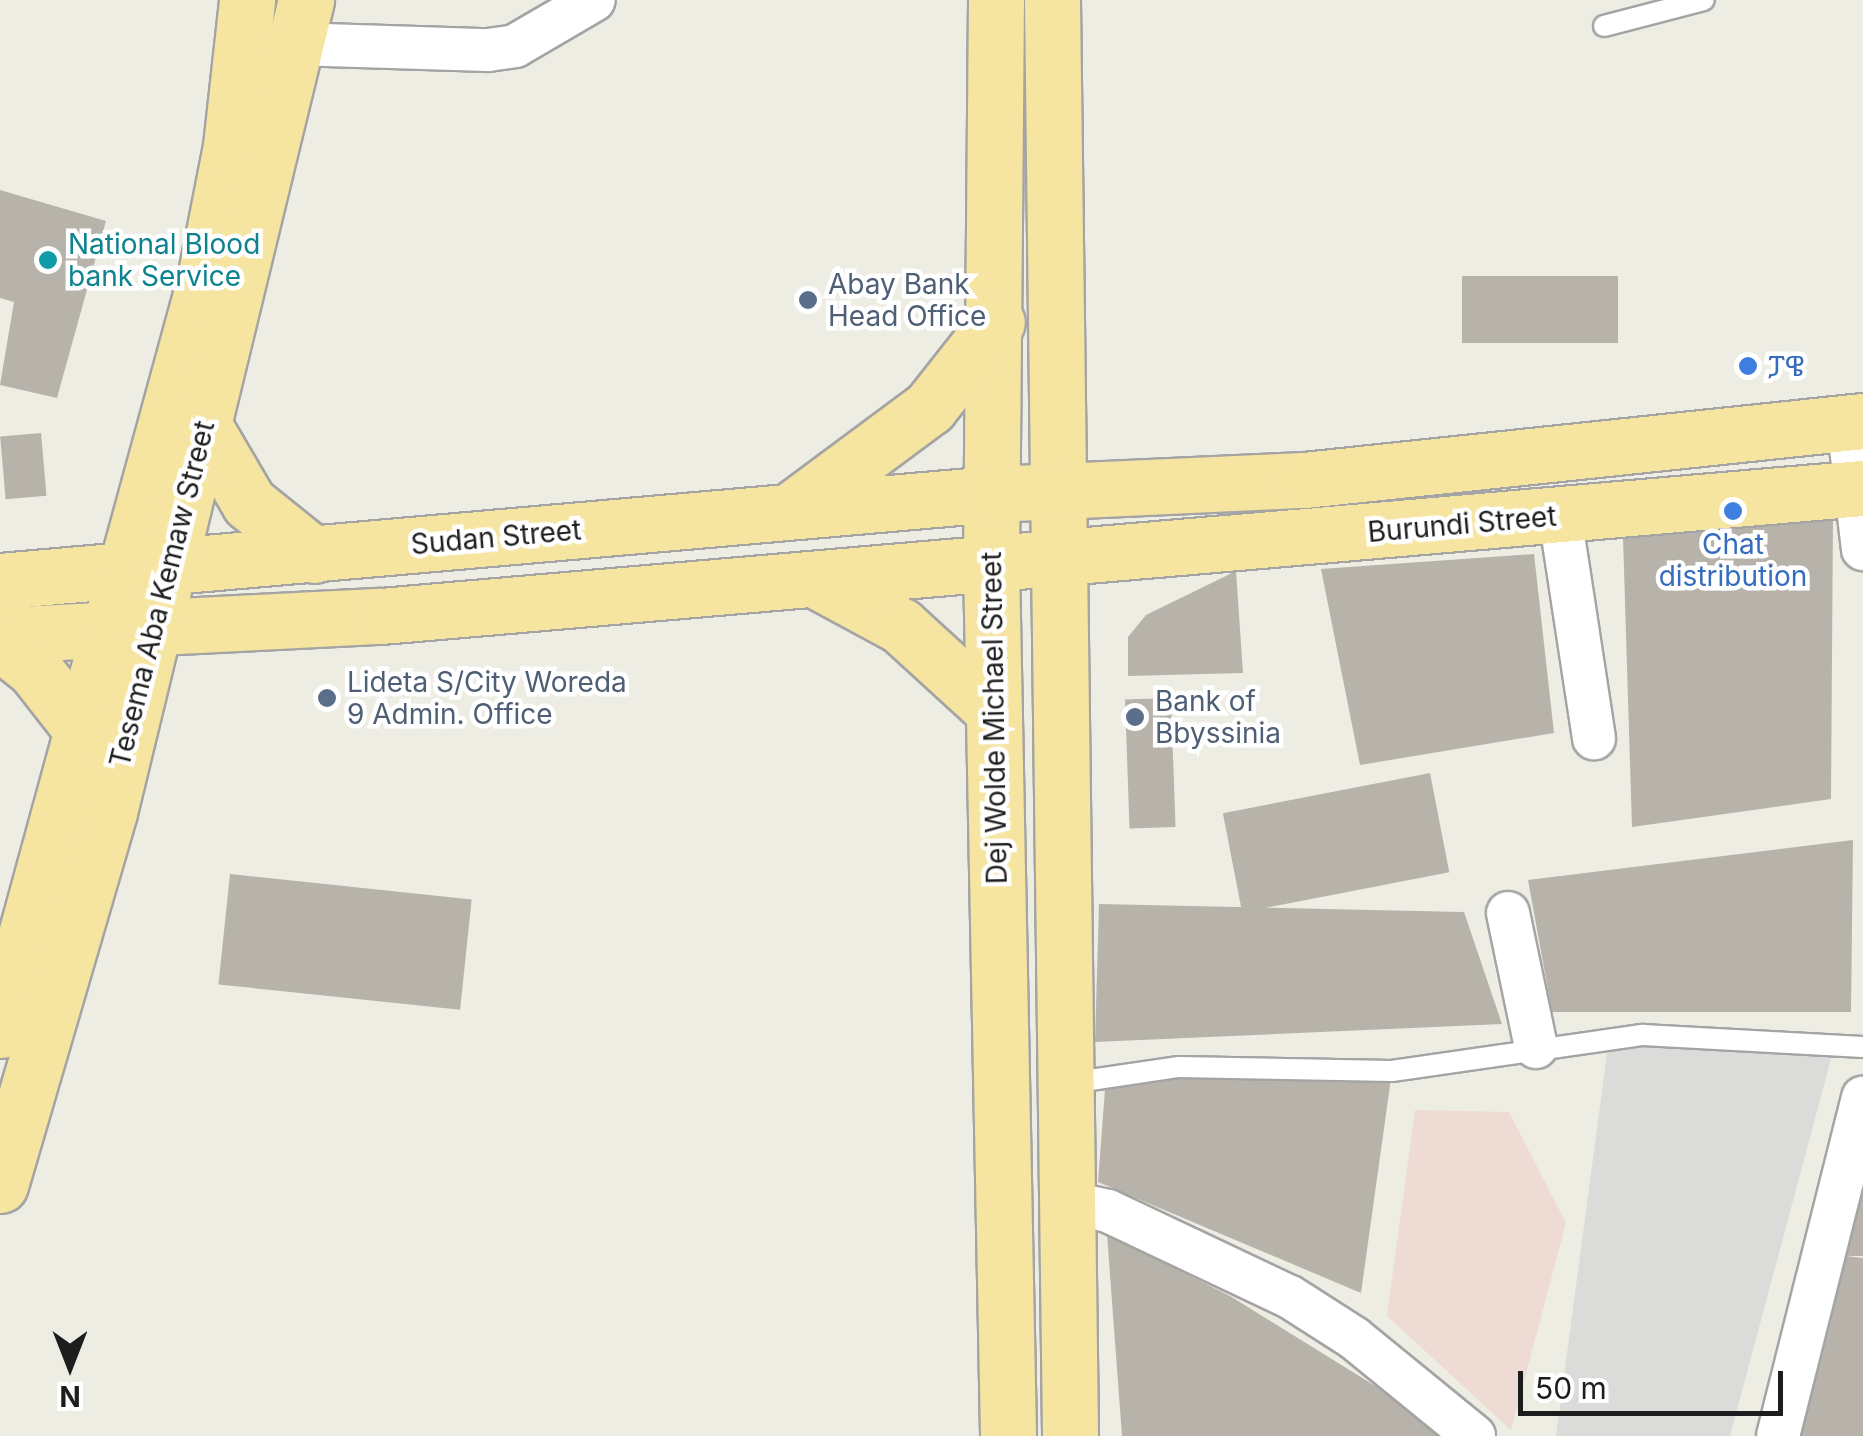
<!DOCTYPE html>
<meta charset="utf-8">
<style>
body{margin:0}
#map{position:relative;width:1863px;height:1436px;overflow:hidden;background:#eeede4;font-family:Inter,"Noto Sans Ethiopic",sans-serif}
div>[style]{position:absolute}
.residential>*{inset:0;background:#dbdbda}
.commercial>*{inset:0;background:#eedbd4}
.building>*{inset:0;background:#b7b3aa;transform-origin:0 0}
.roads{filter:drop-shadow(2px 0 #a4a4a4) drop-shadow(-2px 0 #a4a4a4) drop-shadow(0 2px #a4a4a4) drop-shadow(0 -2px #a4a4a4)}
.lane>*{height:20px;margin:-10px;padding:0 10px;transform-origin:10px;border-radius:10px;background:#fff}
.street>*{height:42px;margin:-21px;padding:0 21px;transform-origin:21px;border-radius:21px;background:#fff}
.primary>*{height:55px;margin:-27.5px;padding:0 27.5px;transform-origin:27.5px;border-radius:27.5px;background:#f6e4a1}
.dots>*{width:28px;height:28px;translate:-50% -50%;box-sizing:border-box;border:5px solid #fff;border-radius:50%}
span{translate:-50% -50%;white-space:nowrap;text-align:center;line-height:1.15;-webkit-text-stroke:9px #fff;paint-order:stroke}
.culture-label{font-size:28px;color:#0d838f}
.left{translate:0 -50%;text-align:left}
.service-label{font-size:28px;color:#4e5e75}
.shop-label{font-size:28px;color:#366cbe}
.street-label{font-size:28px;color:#1d1d1d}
.north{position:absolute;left:20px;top:1316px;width:100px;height:100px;-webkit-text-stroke:8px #fff;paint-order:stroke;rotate:180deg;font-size:28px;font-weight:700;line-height:40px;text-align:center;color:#1d1d1d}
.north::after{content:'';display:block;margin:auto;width:35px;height:45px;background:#1d1d1d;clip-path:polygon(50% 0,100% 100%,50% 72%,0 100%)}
.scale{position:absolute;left:1518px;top:1371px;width:265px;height:45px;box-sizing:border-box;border:5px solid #1d1d1d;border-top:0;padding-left:12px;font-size:30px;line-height:35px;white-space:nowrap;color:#1d1d1d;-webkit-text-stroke:8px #fff;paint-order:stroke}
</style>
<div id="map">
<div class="residential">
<div style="clip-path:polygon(1609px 1038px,1835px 1044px,1730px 1436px,1556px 1436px)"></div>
</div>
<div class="commercial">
<div style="clip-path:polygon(1415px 1110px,1509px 1112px,1566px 1223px,1511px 1430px,1387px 1316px)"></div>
</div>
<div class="building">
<div style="clip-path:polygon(0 190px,106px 221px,57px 398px,0 385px,14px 302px,0 298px)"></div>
<div style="left:1462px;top:276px;width:156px;height:67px"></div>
<div style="left:41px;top:433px;width:63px;height:41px;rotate:85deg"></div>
<div style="clip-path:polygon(1833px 516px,1831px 799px,1632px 827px,1623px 537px)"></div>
<div style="clip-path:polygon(1534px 554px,1554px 733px,1360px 765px,1321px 569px)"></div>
<div style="clip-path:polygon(1236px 571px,1243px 673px,1128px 676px,1128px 637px,1146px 615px)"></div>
<div style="left:1171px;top:698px;width:129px;height:46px;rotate:88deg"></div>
<div style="left:1430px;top:773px;width:101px;height:211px;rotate:79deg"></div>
<div style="clip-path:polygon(1853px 840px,1851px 1012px,1552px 1012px,1528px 880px)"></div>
<div style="left:230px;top:874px;width:243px;height:111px;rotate:6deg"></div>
<div style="clip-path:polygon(1099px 904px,1464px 912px,1502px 1024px,1095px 1042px)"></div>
<div style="clip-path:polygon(1392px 1071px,1361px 1293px,1098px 1182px,1106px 1076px)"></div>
<div style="clip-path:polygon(1863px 1130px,1863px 1256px,1846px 1256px,1863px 1258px,1863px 1436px,1793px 1436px)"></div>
<div style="clip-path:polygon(1107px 1234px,1230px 1296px,1456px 1436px,1122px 1436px)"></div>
</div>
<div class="roads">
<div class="lane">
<div style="left:1604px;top:26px;width:103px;rotate:-14.6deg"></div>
<div style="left:1070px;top:1083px;width:110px;rotate:-8.4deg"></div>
<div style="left:1179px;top:1067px;width:213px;rotate:1.1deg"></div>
<div style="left:1392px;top:1071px;width:254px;rotate:-8.2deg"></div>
<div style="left:1643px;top:1035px;width:220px;rotate:3.1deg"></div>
</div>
<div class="street">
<div style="left:293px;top:44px;width:195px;rotate:1.8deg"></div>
<div style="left:488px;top:50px;width:27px;rotate:-8deg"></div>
<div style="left:515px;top:46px;width:91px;rotate:-30.2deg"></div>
<div style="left:1848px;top:422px;width:128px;rotate:83.3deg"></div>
<div style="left:1560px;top:516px;width:225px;rotate:81.3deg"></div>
<div style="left:1508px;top:913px;width:137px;rotate:78.2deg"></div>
<div style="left:1067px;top:1202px;width:42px;rotate:12.4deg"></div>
<div style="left:1108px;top:1211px;width:201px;rotate:25.3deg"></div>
<div style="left:1290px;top:1297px;width:76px;rotate:32.6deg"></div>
<div style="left:1354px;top:1338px;width:155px;rotate:39.2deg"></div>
<div style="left:1778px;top:1436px;width:349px;rotate:-75.9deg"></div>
</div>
<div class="primary">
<div style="left:996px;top:0;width:564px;rotate:90.51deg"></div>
<div style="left:991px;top:564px;width:872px;rotate:88.88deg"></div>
<div style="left:1052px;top:0;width:1436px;rotate:89.28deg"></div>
<div style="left:204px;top:426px;width:89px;rotate:59.7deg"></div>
<div style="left:249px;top:503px;width:83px;rotate:38.7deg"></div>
<div style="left:790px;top:511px;width:174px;rotate:-36.6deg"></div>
<div style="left:930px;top:407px;width:108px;rotate:-51.8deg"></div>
<div style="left:814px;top:579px;width:99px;rotate:28.4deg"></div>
<div style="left:901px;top:626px;width:125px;rotate:42.4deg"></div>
<div style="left:0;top:581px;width:997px;rotate:-5.01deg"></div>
<div style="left:993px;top:494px;width:311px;rotate:-2.6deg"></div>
<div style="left:1304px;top:480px;width:562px;rotate:-6.03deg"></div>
<div style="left:0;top:635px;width:381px;rotate:-2.9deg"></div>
<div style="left:381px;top:616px;width:1488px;rotate:-4.94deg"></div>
<div style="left:0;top:642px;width:45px;rotate:38.7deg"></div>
<div style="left:35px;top:670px;width:75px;rotate:52.1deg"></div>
<div style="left:0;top:1030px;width:773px;rotate:-74.71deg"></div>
<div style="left:204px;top:284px;width:141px;rotate:-78.9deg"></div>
<div style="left:231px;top:146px;width:147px;rotate:-83.7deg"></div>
<div style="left:0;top:1185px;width:389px;rotate:-73.7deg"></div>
<div style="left:109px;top:812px;width:836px;rotate:-76.36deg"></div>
</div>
</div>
<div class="dots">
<div style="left:48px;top:260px;background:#0f9aa8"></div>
<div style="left:808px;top:300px;background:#5c6f8a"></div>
<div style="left:1748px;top:366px;background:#3f7fe0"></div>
<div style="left:1733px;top:511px;background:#3f7fe0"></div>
<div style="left:327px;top:698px;background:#5c6f8a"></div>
<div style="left:1135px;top:717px;background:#5c6f8a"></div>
</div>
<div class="culture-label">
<span class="left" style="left:68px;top:260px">National Blood<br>bank Service</span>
</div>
<div class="service-label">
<span class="left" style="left:828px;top:300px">Abay Bank<br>Head Office</span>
<span class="left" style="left:347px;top:698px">Lideta S/City Woreda<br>9 Admin. Office</span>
<span class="left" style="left:1155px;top:717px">Bank of<br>Bbyssinia</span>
</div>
<div class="shop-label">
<span class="left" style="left:1768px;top:366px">ፓዌ</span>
<span style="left:1733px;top:560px">Chat<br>distribution</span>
</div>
<div class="street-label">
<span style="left:1462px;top:524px;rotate:-5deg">Burundi Street</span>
<span style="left:496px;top:537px;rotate:-5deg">Sudan Street</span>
<span style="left:162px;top:594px;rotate:-76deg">Tesema Aba Kemaw Street</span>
<span style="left:994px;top:718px;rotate:-91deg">Dej Wolde Michael Street</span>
</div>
<div class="north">N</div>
<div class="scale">50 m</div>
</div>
